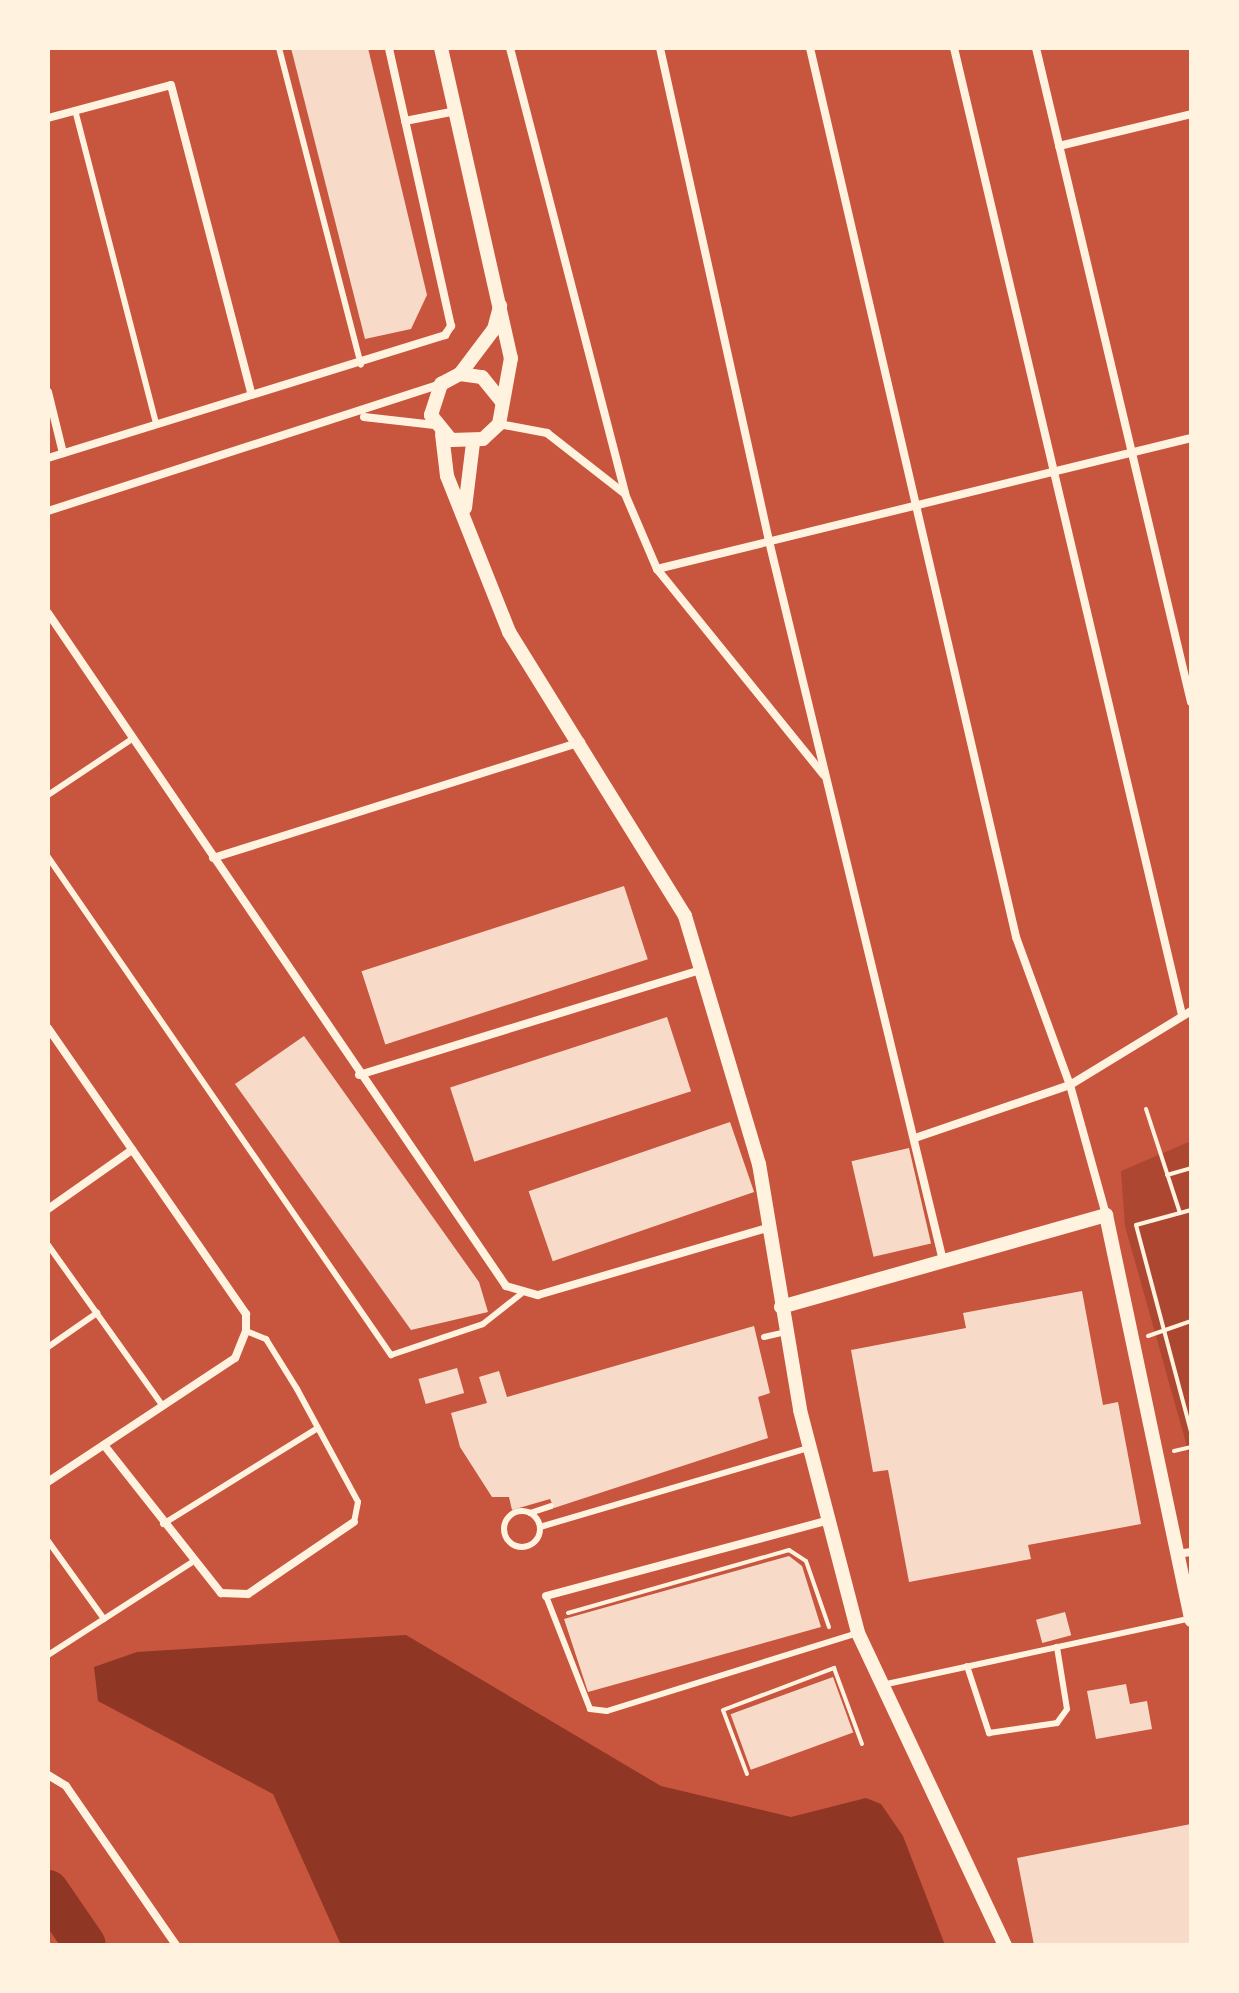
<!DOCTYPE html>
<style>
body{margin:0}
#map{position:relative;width:1239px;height:1993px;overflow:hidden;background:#c8553d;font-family:Cabin,sans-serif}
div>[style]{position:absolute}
.green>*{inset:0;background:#ae4732}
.water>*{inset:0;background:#8f3625}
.river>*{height:42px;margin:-21px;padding:0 21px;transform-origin:21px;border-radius:21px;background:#8f3625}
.building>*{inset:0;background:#f7dbc8;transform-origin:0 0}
.path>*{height:4px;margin:-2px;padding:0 2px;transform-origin:2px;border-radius:2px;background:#fff3e0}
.service>*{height:6px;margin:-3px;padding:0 3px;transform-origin:3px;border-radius:3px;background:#fff3e0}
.service>.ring{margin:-3px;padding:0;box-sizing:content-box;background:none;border:6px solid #fff3e0;border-radius:50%}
.minor>*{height:8px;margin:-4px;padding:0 4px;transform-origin:4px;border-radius:4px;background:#fff3e0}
.tertiary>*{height:14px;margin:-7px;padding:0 7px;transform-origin:7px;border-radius:7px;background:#fff3e0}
span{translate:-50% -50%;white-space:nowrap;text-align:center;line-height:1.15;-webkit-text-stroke:6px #fff3e0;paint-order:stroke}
.frame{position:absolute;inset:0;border:50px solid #fff3e0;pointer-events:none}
</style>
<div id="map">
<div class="green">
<div style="clip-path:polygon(1191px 1141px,1191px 1461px,1125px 1226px,1121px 1171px)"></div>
</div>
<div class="water">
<div style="clip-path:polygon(406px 1635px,661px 1786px,791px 1817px,866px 1798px,881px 1804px,903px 1836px,945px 1945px,341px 1945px,273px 1794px,98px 1701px,94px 1667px,137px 1652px)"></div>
</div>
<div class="river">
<div style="left:48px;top:1891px;width:65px;rotate:55.6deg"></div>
</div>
<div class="building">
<div style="clip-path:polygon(291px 48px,368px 48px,427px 295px,411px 329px,365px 339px)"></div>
<div style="left:624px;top:886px;width:77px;height:276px;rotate:72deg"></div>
<div style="left:667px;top:1017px;width:78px;height:228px;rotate:72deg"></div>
<div style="clip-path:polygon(304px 1036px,479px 1282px,488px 1312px,411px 1330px,235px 1084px)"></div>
<div style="left:730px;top:1122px;width:74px;height:213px;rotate:71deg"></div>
<div style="left:909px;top:1148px;width:98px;height:59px;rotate:77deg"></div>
<div style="clip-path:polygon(1082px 1291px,1103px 1405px,1118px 1402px,1141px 1524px,1028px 1545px,1031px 1559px,909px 1582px,888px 1470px,873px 1472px,851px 1350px,966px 1328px,963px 1313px)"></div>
<div style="clip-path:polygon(754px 1326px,770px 1393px,758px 1397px,768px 1438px,554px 1508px,550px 1499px,512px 1510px,509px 1497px,492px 1497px,460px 1447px,451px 1413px,487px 1403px,479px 1377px,499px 1371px,507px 1397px)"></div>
<div style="left:457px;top:1368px;width:26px;height:40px;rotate:74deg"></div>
<div style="clip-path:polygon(789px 1556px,802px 1566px,821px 1627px,588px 1692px,564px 1619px)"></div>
<div style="left:1065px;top:1612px;width:24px;height:30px;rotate:75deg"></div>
<div style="left:833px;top:1677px;width:59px;height:109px;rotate:70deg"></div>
<div style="clip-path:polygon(1126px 1684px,1130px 1704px,1147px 1701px,1152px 1729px,1096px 1739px,1087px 1691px)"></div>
<div style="clip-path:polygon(1191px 1824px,1191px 1945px,1034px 1945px,1017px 1858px)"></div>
</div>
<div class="path">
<div style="left:1146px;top:1109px;width:109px;rotate:71.9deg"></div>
<div style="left:1167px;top:1175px;width:25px;rotate:-16deg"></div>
<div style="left:1191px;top:1210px;width:57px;rotate:164.7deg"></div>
<div style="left:1136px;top:1225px;width:214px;rotate:75.1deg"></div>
<div style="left:1148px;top:1336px;width:46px;rotate:-19.2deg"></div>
<div style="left:1174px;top:1451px;width:17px;rotate:-13deg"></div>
<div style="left:568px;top:1613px;width:230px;rotate:-15.9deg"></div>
<div style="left:789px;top:1550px;width:20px;rotate:33deg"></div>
<div style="left:806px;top:1561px;width:70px;rotate:70.8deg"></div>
<div style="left:747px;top:1774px;width:68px;rotate:-110.6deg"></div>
<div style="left:723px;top:1710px;width:119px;rotate:-20.7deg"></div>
<div style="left:834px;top:1668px;width:81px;rotate:69.8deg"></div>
</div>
<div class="service">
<div style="left:279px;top:48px;width:327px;rotate:75.5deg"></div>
<div style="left:75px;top:110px;width:323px;rotate:75.5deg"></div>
<div style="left:48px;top:795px;width:101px;rotate:-33.7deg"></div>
<div style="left:48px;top:857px;width:605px;rotate:55.44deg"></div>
<div style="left:391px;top:1355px;width:97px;rotate:-18.6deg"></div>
<div style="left:483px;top:1324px;width:48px;rotate:-38.3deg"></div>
<div style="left:48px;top:1245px;width:198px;rotate:54.5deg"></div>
<div style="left:246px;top:1331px;width:22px;rotate:22deg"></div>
<div style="left:266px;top:1339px;width:59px;rotate:58.2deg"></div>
<div style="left:297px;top:1389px;width:128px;rotate:61.6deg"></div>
<div style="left:358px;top:1502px;width:20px;rotate:101deg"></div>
<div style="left:764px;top:1337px;width:23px;rotate:-13deg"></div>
<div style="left:48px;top:1347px;width:60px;rotate:-34.8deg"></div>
<div class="ring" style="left:504px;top:1511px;width:30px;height:30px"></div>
<div style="left:530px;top:1513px;width:22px;rotate:-18deg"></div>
<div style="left:163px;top:1524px;width:182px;rotate:-31.8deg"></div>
<div style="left:540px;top:1527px;width:280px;rotate:-16.4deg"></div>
<div style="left:48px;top:1541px;width:96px;rotate:54.3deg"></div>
<div style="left:546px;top:1596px;width:121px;rotate:68.7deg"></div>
<div style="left:590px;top:1709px;width:17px;rotate:7deg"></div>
<div style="left:607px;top:1711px;width:263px;rotate:-17.3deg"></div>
<div style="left:48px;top:1655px;width:170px;rotate:-32.8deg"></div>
<div style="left:967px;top:1666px;width:71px;rotate:71.8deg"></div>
<div style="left:989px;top:1733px;width:69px;rotate:-8.4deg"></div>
<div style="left:1057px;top:1723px;width:17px;rotate:-54deg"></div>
<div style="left:1067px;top:1709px;width:63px;rotate:-99.2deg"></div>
<div style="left:882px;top:1685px;width:313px;rotate:-12.2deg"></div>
</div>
<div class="minor">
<div style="left:510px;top:48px;width:460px;rotate:75.5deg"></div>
<div style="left:660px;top:48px;width:505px;rotate:77.53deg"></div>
<div style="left:769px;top:541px;width:741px;rotate:76.41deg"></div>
<div style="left:810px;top:48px;width:913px;rotate:76.95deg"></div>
<div style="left:1016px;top:937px;width:158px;rotate:70deg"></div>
<div style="left:1070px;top:1085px;width:135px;rotate:74.5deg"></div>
<div style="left:954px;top:48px;width:994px;rotate:76.73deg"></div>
<div style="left:1036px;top:48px;width:672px;rotate:76.67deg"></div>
<div style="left:48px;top:118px;width:127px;rotate:-15deg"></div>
<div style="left:171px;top:85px;width:320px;rotate:75.4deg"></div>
<div style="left:405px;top:121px;width:52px;rotate:-11.1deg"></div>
<div style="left:1059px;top:146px;width:136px;rotate:-13.6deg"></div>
<div style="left:48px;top:392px;width:63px;rotate:76.2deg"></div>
<div style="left:364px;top:417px;width:71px;rotate:6.4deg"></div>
<div style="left:499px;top:424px;width:49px;rotate:10.6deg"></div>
<div style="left:547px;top:433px;width:99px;rotate:38deg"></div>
<div style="left:625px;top:494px;width:82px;rotate:66.9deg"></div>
<div style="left:657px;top:569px;width:265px;rotate:51deg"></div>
<div style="left:48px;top:458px;width:416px;rotate:-17.2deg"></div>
<div style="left:445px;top:335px;width:11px;rotate:-56deg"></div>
<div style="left:451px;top:326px;width:285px;rotate:-102.6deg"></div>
<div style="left:48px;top:511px;width:411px;rotate:-17.9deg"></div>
<div style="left:657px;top:569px;width:550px;rotate:-13.78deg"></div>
<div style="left:48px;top:613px;width:814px;rotate:55.76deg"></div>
<div style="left:506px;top:1286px;width:33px;rotate:16deg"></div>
<div style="left:538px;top:1295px;width:242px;rotate:-16.3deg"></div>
<div style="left:213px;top:858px;width:386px;rotate:-17.5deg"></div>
<div style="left:48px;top:1028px;width:348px;rotate:55.3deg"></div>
<div style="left:246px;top:1314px;width:17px;rotate:90deg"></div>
<div style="left:246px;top:1331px;width:29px;rotate:112deg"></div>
<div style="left:235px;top:1358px;width:224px;rotate:146.5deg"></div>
<div style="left:359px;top:1075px;width:358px;rotate:-17.1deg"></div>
<div style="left:915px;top:1138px;width:164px;rotate:-18.9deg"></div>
<div style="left:1070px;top:1085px;width:142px;rotate:-31.4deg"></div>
<div style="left:48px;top:1209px;width:103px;rotate:-35.1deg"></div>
<div style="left:104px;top:1445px;width:189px;rotate:51.7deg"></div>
<div style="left:221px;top:1593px;width:27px;rotate:2deg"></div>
<div style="left:248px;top:1594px;width:128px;rotate:-34.2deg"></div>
<div style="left:1177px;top:1554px;width:14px;rotate:-8deg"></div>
<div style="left:546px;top:1596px;width:290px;rotate:-15deg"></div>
<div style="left:48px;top:1775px;width:21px;rotate:31deg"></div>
<div style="left:66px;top:1786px;width:193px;rotate:55.3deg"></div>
</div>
<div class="tertiary">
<div style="left:441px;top:48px;width:318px;rotate:77.3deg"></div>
<div style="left:511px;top:358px;width:67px;rotate:100.3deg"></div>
<div style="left:499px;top:424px;width:22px;rotate:137deg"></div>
<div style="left:483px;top:439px;width:32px;rotate:178deg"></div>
<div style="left:451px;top:440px;width:32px;rotate:-129deg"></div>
<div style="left:431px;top:415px;width:33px;rotate:-72deg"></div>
<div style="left:441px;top:384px;width:21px;rotate:-28deg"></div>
<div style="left:460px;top:374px;width:22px;rotate:8deg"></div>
<div style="left:482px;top:377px;width:32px;rotate:51deg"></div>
<div style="left:460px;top:374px;width:56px;rotate:-52.9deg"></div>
<div style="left:494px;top:329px;width:24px;rotate:-75deg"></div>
<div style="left:442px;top:434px;width:42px;rotate:83.2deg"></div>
<div style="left:447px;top:476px;width:168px;rotate:68.3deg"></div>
<div style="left:509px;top:632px;width:334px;rotate:58.2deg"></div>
<div style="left:685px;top:916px;width:259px;rotate:73.4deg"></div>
<div style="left:759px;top:1164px;width:249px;rotate:80.5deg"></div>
<div style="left:800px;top:1410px;width:230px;rotate:75.4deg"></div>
<div style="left:858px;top:1633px;width:345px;rotate:64.8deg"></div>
<div style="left:465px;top:508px;width:65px;rotate:-83deg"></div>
<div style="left:781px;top:1307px;width:338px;rotate:-15.8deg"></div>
<div style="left:1106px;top:1215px;width:414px;rotate:78.1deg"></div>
</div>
<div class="frame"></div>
</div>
